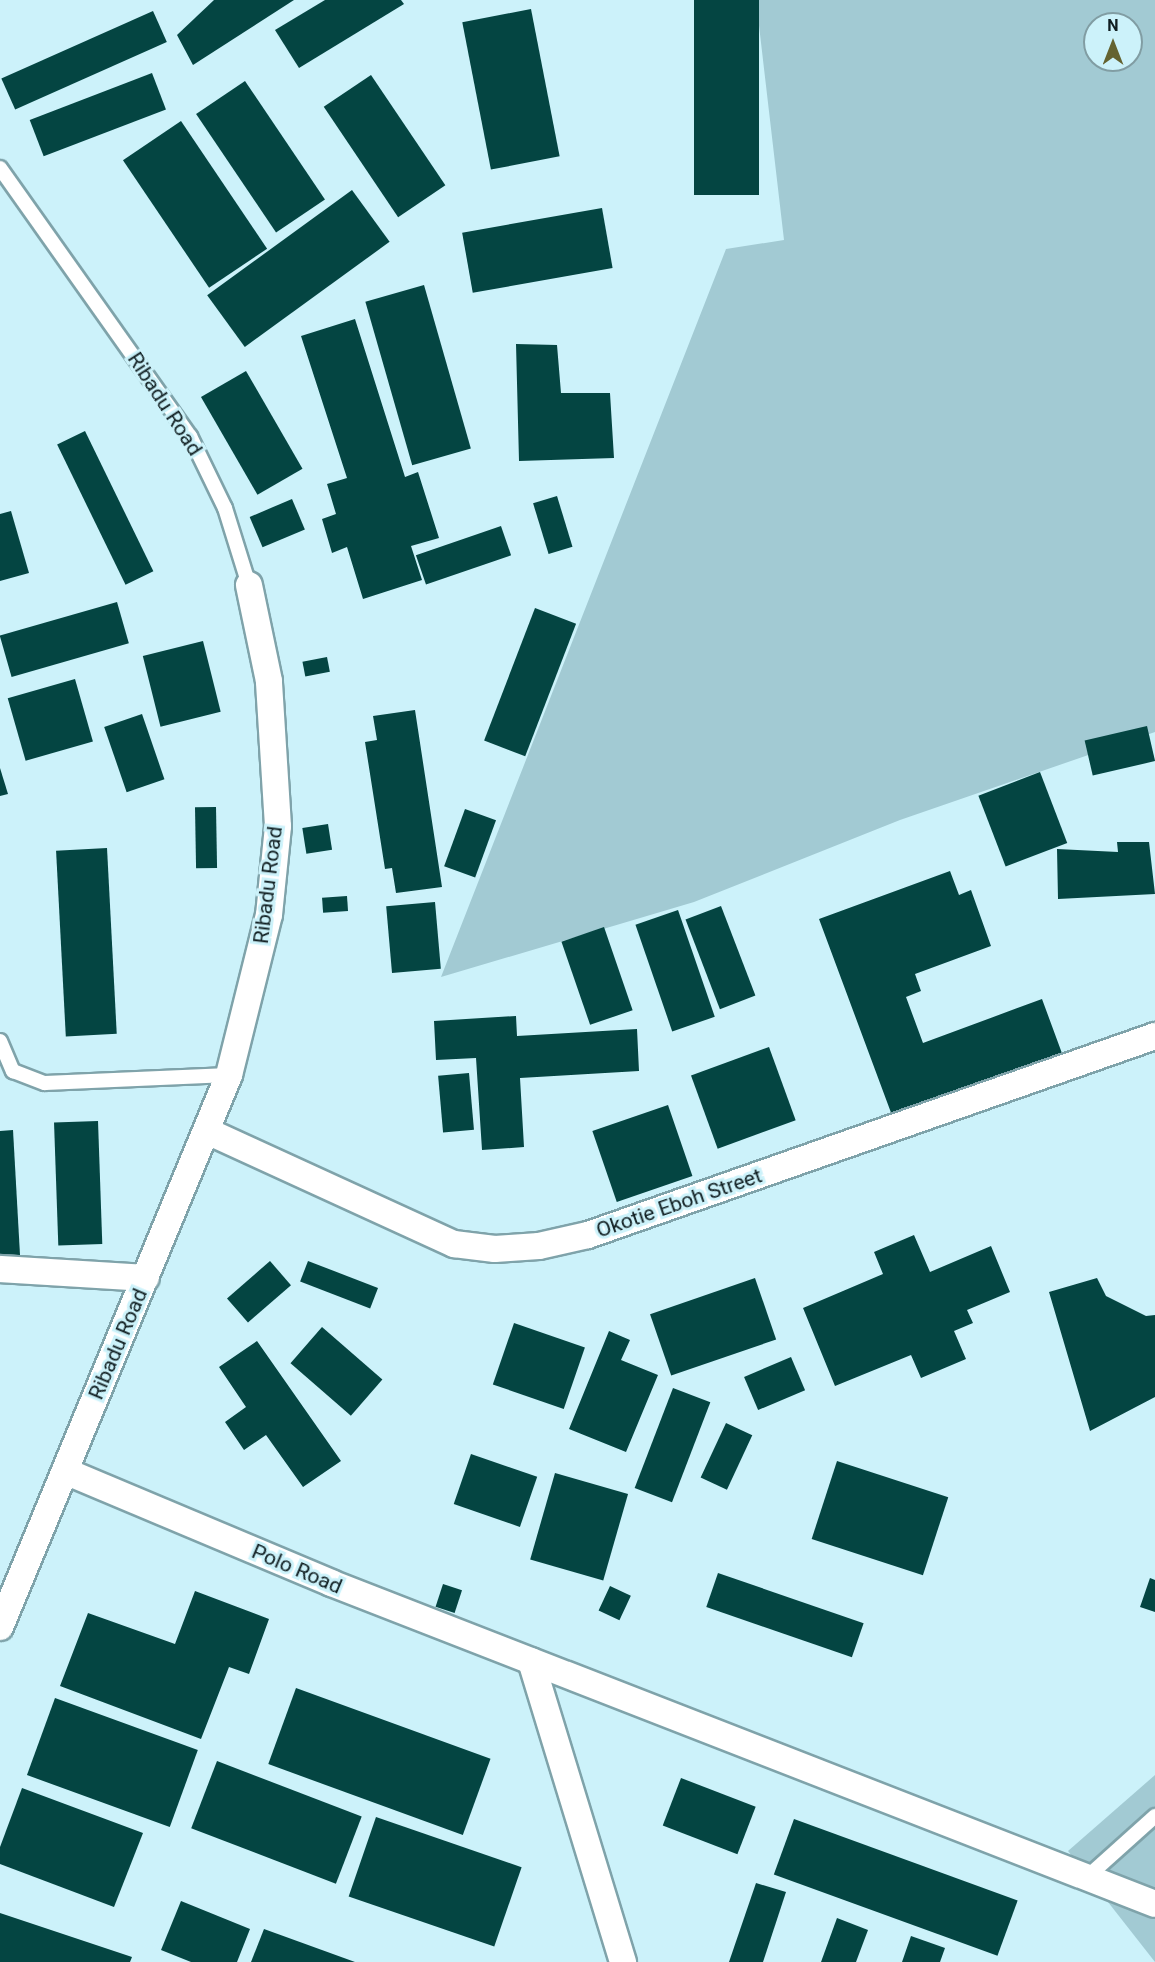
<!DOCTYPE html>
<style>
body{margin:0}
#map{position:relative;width:1155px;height:1962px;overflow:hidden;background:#ccf2fa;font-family:Roboto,sans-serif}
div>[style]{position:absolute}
.green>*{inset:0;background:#a2cad3}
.building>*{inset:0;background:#044542;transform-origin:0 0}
.roads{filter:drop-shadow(2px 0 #7fa3aa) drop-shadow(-2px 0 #7fa3aa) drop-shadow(0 2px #7fa3aa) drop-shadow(0 -2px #7fa3aa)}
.service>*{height:14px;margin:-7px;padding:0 7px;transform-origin:7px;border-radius:7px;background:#fff}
.minor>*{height:26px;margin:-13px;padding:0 13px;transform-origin:13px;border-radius:13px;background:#fff}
span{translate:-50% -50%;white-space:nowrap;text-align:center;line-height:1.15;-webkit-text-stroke:6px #ccf2fa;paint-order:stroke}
.street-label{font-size:21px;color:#101e21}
.north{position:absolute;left:1083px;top:12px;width:60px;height:60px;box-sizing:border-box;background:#ccf2fa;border:2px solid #819da3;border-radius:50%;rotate:0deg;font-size:16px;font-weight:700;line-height:24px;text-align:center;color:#101e21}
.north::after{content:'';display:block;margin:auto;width:21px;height:27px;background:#646330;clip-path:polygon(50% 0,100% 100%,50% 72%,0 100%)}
</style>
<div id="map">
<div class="green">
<div style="clip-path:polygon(evenodd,756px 0,1155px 0,1155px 732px,900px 820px,694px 902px,441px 977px,726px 249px,784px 240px,756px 0,1095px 24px,1131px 24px,1131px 60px,1095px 60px,1095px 24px)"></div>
<div style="clip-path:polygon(1155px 1775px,1155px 1962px,1068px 1851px)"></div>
</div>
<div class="building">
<div style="clip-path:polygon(214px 0,294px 0,193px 65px,177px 35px)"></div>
<div style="clip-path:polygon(325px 0,401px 0,404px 4px,299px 68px,275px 30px)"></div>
<div style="left:694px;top:0;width:65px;height:195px"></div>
<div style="left:531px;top:9px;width:150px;height:70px;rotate:79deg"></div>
<div style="left:153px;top:11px;width:34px;height:166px;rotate:66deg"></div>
<div style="left:152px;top:73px;width:39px;height:131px;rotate:69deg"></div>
<div style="left:371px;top:75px;width:133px;height:57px;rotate:56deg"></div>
<div style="left:245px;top:81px;width:143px;height:59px;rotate:56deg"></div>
<div style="left:181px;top:121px;width:154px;height:70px;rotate:56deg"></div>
<div style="left:352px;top:190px;width:64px;height:179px;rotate:54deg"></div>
<div style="left:602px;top:208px;width:61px;height:142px;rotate:80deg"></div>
<div style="left:424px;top:285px;width:170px;height:61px;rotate:74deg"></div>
<div style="clip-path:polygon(355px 319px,405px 477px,418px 472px,439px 538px,411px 546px,422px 580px,363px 599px,347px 547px,332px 553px,322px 519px,336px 514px,327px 484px,347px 478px,301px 336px)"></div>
<div style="clip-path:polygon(516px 344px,557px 345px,561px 393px,610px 393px,614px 458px,519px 461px)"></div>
<div style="left:246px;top:371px;width:113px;height:52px;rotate:60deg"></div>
<div style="left:85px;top:431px;width:156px;height:31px;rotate:64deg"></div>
<div style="left:557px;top:496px;width:53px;height:25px;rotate:73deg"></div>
<div style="left:292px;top:499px;width:33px;height:46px;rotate:67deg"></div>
<div style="clip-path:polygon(11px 511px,29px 573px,0 581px,0 514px)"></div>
<div style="left:501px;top:526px;width:31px;height:90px;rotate:71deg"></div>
<div style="left:117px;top:602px;width:43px;height:122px;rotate:74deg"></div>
<div style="left:535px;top:608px;width:44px;height:142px;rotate:21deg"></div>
<div style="left:203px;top:641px;width:73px;height:62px;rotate:76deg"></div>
<div style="left:327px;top:657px;width:15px;height:25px;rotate:79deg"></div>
<div style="left:75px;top:679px;width:65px;height:70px;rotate:74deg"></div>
<div style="clip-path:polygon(415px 710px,442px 887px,396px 893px,392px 868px,385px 869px,365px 742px,377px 740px,373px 716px)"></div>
<div style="left:142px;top:714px;width:69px;height:40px;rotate:71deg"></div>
<div style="left:1147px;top:726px;width:36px;height:64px;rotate:77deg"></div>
<div style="clip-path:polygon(0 768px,8px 794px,0 796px)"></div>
<div style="left:1040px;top:772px;width:76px;height:66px;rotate:69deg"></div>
<div style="left:216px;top:807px;width:61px;height:21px;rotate:89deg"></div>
<div style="left:465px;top:809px;width:33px;height:61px;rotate:20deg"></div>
<div style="left:328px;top:824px;width:26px;height:26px;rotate:81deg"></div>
<div style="clip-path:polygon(1117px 842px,1149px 842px,1155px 894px,1058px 899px,1057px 849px,1118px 852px)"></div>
<div style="left:107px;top:848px;width:186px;height:51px;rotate:87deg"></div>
<div style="clip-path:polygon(950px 871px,959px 895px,971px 890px,991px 946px,915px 974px,921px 991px,906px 997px,923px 1043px,1042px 999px,1063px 1056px,893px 1118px,819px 919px)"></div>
<div style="left:347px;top:896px;width:15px;height:25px;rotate:86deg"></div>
<div style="left:435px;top:902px;width:67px;height:49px;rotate:85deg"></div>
<div style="left:721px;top:906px;width:96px;height:38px;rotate:69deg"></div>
<div style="left:678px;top:910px;width:113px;height:45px;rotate:71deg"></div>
<div style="left:604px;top:927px;width:88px;height:45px;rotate:71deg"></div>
<div style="clip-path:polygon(516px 1016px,517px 1036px,637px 1029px,639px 1071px,520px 1078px,524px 1147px,482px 1150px,476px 1058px,436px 1060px,434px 1021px)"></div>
<div style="left:769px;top:1047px;width:78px;height:83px;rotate:70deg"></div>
<div style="left:469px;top:1073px;width:57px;height:31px;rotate:85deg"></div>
<div style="left:668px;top:1105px;width:75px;height:80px;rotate:71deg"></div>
<div style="left:98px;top:1121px;width:123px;height:44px;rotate:88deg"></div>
<div style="clip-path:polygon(13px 1130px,20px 1255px,0 1256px,0 1131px)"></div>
<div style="clip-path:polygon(914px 1235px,930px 1272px,991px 1246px,1010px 1292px,967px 1310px,973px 1323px,954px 1331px,966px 1359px,921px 1378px,911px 1355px,835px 1386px,803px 1308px,883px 1274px,874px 1252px)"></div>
<div style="left:270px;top:1261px;width:32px;height:57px;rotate:49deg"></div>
<div style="left:308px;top:1261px;width:75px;height:22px;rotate:21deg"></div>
<div style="left:755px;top:1278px;width:65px;height:111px;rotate:71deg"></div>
<div style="clip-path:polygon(1097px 1278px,1106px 1296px,1146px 1316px,1155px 1315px,1155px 1397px,1090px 1431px,1049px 1292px)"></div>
<div style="left:514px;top:1323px;width:75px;height:65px;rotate:19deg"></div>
<div style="left:322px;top:1327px;width:80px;height:48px;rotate:41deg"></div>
<div style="clip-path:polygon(609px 1331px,630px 1340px,621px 1360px,658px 1375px,626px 1452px,569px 1429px)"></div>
<div style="clip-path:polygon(257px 1341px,341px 1461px,303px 1487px,266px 1435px,244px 1450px,225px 1422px,246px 1407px,219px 1367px)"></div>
<div style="left:791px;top:1357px;width:36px;height:51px;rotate:67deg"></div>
<div style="left:673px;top:1388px;width:40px;height:107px;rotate:21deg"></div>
<div style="left:726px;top:1423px;width:29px;height:60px;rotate:25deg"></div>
<div style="left:471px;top:1454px;width:70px;height:53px;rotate:19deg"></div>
<div style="left:837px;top:1461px;width:117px;height:82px;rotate:18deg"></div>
<div style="left:555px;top:1473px;width:76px;height:90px;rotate:16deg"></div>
<div style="left:718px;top:1573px;width:154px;height:36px;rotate:19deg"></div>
<div style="clip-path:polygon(1150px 1578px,1155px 1580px,1155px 1612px,1140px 1607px)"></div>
<div style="left:443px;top:1584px;width:20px;height:24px;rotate:18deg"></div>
<div style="left:610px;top:1586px;width:23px;height:27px;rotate:25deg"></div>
<div style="clip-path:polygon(195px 1591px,269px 1619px,249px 1674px,229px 1667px,201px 1739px,60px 1686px,88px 1613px,175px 1644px)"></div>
<div style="left:296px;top:1688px;width:207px;height:81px;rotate:20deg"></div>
<div style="left:55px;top:1698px;width:152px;height:82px;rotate:20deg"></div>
<div style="left:217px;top:1761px;width:155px;height:72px;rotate:21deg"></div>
<div style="left:681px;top:1778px;width:80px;height:51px;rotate:21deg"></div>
<div style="clip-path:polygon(22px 1788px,143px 1833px,114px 1907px,0 1864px,0 1847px)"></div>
<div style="left:376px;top:1817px;width:154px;height:84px;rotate:19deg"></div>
<div style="left:794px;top:1819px;width:238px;height:59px;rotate:20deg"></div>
<div style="clip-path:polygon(756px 1883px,786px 1892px,763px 1962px,729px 1962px)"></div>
<div style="clip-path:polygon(181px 1901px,250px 1929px,237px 1962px,191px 1962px,161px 1950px)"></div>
<div style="clip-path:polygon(0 1913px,132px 1957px,130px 1962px,0 1962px)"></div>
<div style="clip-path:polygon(837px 1918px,868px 1930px,856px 1962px,821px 1962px)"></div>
<div style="clip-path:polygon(264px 1929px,355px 1962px,251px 1962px)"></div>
<div style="clip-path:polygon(911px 1936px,945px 1948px,940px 1962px,902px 1962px)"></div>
</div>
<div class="roads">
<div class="service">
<div style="left:0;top:168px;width:329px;rotate:54.7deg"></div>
<div style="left:190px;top:436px;width:80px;rotate:64.1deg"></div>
<div style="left:225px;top:508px;width:81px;rotate:72.7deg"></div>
<div style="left:0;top:1041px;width:33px;rotate:67deg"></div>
<div style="left:13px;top:1071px;width:34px;rotate:21deg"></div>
<div style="left:45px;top:1083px;width:184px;rotate:-2.5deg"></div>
<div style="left:1086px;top:1878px;width:93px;rotate:-41.9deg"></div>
</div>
<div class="minor">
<div style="left:207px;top:1131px;width:272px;rotate:24.6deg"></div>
<div style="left:454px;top:1244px;width:41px;rotate:7deg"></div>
<div style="left:495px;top:1249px;width:44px;rotate:-3.9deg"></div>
<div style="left:539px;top:1246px;width:50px;rotate:-12.7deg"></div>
<div style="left:588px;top:1235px;width:601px;rotate:-19.34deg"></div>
<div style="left:0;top:1269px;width:146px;rotate:3.5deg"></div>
<div style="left:65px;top:1471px;width:289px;rotate:22.8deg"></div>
<div style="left:331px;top:1583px;width:884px;rotate:21.28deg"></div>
<div style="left:0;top:1627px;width:598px;rotate:-67.47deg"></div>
<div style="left:229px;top:1075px;width:165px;rotate:-76deg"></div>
<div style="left:269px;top:915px;width:89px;rotate:-84.2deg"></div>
<div style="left:278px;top:826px;width:145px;rotate:-93.6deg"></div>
<div style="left:269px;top:681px;width:98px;rotate:-101.8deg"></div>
<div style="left:531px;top:1661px;width:315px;rotate:73deg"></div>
</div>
</div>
<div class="street-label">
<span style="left:165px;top:404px;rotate:57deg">Ribadu Road</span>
<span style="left:268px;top:885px;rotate:-83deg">Ribadu Road</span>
<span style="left:679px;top:1203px;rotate:-19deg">Okotie Eboh Street</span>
<span style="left:118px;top:1344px;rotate:-67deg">Ribadu Road</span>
<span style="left:297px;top:1569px;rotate:23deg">Polo Road</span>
</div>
<div class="north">N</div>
</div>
